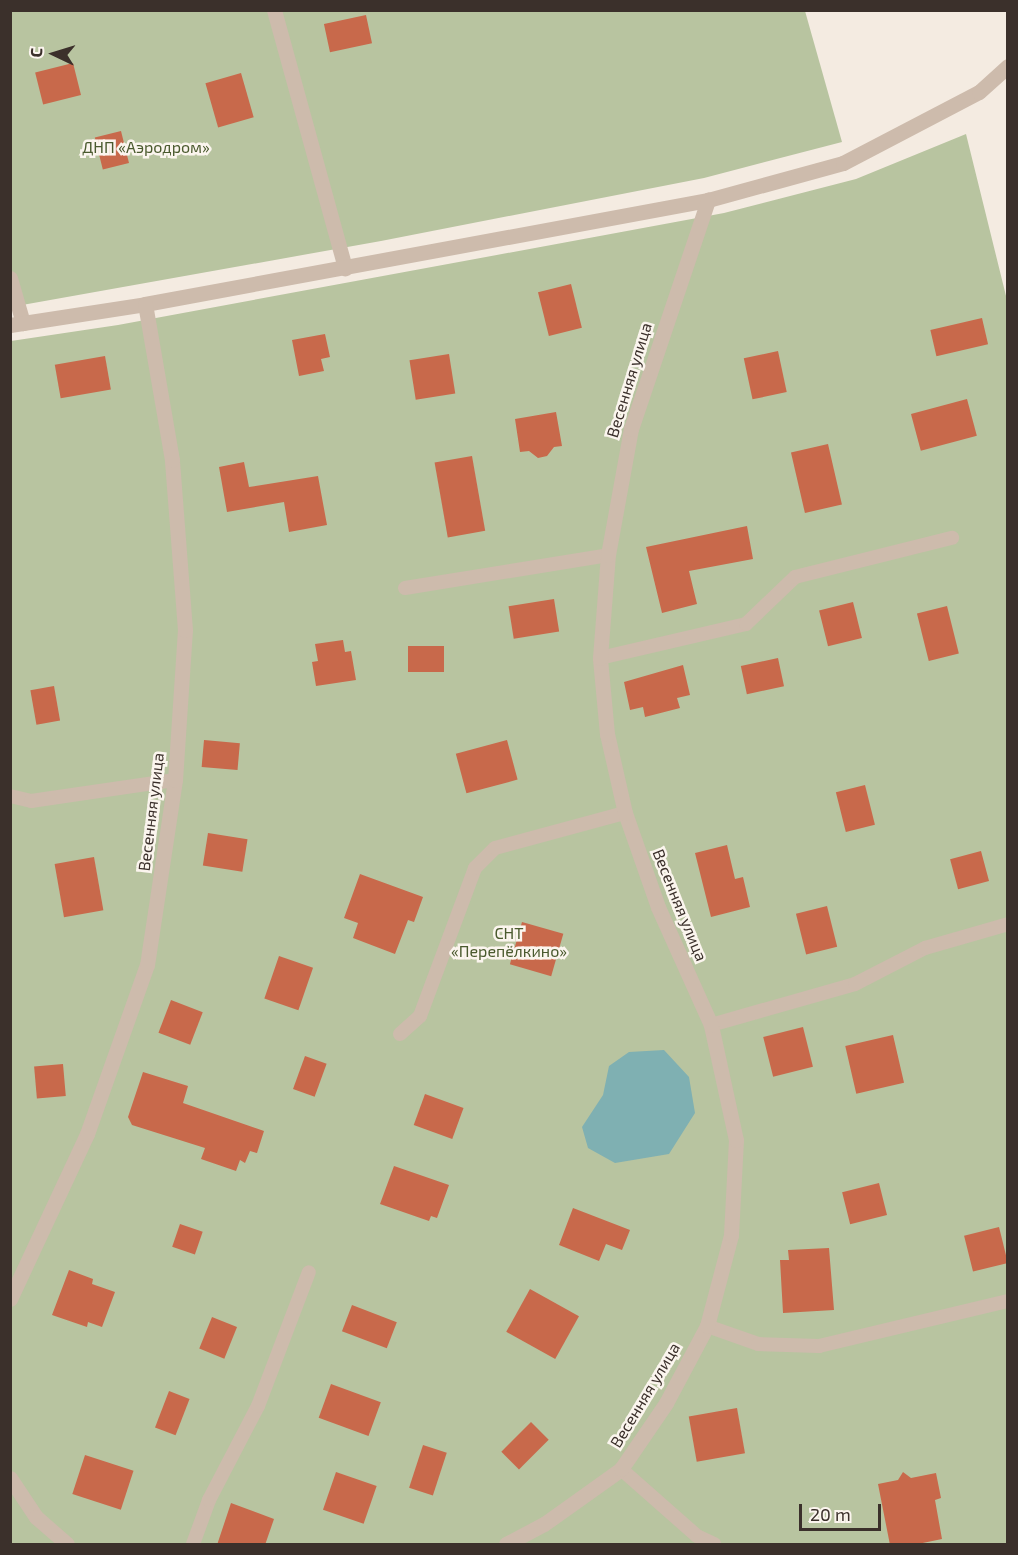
<!DOCTYPE html>
<meta charset="utf-8">
<style>
body{margin:0}
#map{position:relative;width:1018px;height:1555px;overflow:hidden;background:#f4ebe1;font-family:"Exo 2",sans-serif}
div>[style]{position:absolute}
.green>*{inset:0;background:#b8c4a0}
.water>*{inset:0;background:#7fb0b2}
.building>*{inset:0;background:#c8694b;transform-origin:0 0}
.lane>*{height:14px;margin:-7px;padding:0 7px;transform-origin:7px;border-radius:7px;background:#cdbbac}
.street>*{height:15px;margin:-7.5px;padding:0 7.5px;transform-origin:7.5px;border-radius:7.5px;background:#cdbbac}
span{translate:-50% -50%;white-space:nowrap;text-align:center;line-height:1.15;-webkit-text-stroke:5px #fbf5ee;paint-order:stroke}
.park-label{font-size:16px;color:#4a5a2e}
.street-label{font-size:16px;color:#3b302b}
.frame{position:absolute;inset:0;border:12px solid #3b302b;pointer-events:none}
.north{position:absolute;left:24px;top:24px;width:60px;height:60px;-webkit-text-stroke:4px #fbf5ee;paint-order:stroke;rotate:274deg;font-size:16px;font-weight:700;line-height:24px;text-align:center;color:#3b302b}
.north::after{content:'';display:block;margin:auto;width:21px;height:27px;background:#3b302b;clip-path:polygon(50% 0,100% 100%,50% 72%,0 100%)}
.scale{position:absolute;left:799px;top:1504px;width:82px;height:27px;box-sizing:border-box;border:3px solid #3b302b;border-top:0;padding-left:8px;font-size:18px;line-height:21px;white-space:nowrap;color:#3b302b;-webkit-text-stroke:4px #fbf5ee;paint-order:stroke}
</style>
<div id="map">
<div class="green">
<div style="clip-path:polygon(10px 11px,805px 11px,842px 142px,704px 178px,381px 241px,11px 307px)"></div>
<div style="clip-path:polygon(966px 134px,1008px 304px,1007px 1544px,11px 1544px,11px 341px,118px 325px,724px 213px,856px 179px)"></div>
</div>
<div class="water">
<div style="clip-path:polygon(664px 1050px,689px 1077px,695px 1113px,669px 1154px,615px 1163px,588px 1148px,582px 1127px,603px 1095px,609px 1066px,629px 1052px)"></div>
</div>
<div class="building">
<div style="left:366px;top:15px;width:29px;height:43px;rotate:78deg"></div>
<div style="left:73px;top:63px;width:33px;height:39px;rotate:76deg"></div>
<div style="left:241px;top:73px;width:46px;height:37px;rotate:74deg"></div>
<div style="left:121px;top:131px;width:33px;height:27px;rotate:76deg"></div>
<div style="left:571px;top:284px;width:45px;height:34px;rotate:76deg"></div>
<div style="left:982px;top:318px;width:27px;height:53px;rotate:77deg"></div>
<div style="clip-path:polygon(325px 334px,330px 357px,321px 359px,324px 371px,299px 376px,292px 340px)"></div>
<div style="left:778px;top:351px;width:42px;height:35px;rotate:78deg"></div>
<div style="left:449px;top:354px;width:40px;height:40px;rotate:81deg"></div>
<div style="left:105px;top:356px;width:34px;height:51px;rotate:80deg"></div>
<div style="left:967px;top:399px;width:38px;height:58px;rotate:75deg"></div>
<div style="clip-path:polygon(556px 412px,562px 446px,554px 447px,547px 456px,538px 458px,529px 451px,520px 452px,515px 419px)"></div>
<div style="left:828px;top:444px;width:62px;height:38px;rotate:77deg"></div>
<div style="left:472px;top:456px;width:76px;height:38px;rotate:80deg"></div>
<div style="clip-path:polygon(244px 462px,249px 487px,318px 476px,327px 525px,289px 532px,284px 502px,227px 512px,219px 467px)"></div>
<div style="clip-path:polygon(747px 526px,753px 559px,689px 571px,697px 604px,662px 613px,646px 547px)"></div>
<div style="left:554px;top:599px;width:33px;height:46px;rotate:81deg"></div>
<div style="left:853px;top:602px;width:37px;height:35px;rotate:76deg"></div>
<div style="left:947px;top:606px;width:49px;height:31px;rotate:76deg"></div>
<div style="clip-path:polygon(343px 640px,345px 652px,351px 651px,356px 680px,316px 686px,312px 662px,318px 661px,315px 644px)"></div>
<div style="left:444px;top:646px;width:26px;height:36px;rotate:90deg"></div>
<div style="left:778px;top:658px;width:29px;height:38px;rotate:78deg"></div>
<div style="clip-path:polygon(683px 665px,690px 695px,677px 698px,680px 708px,645px 717px,643px 707px,630px 710px,624px 682px)"></div>
<div style="left:54px;top:686px;width:35px;height:24px;rotate:80deg"></div>
<div style="left:204px;top:740px;width:36px;height:27px;rotate:5deg"></div>
<div style="left:507px;top:740px;width:41px;height:53px;rotate:75deg"></div>
<div style="left:865px;top:785px;width:41px;height:30px;rotate:76deg"></div>
<div style="left:208px;top:833px;width:40px;height:33px;rotate:9deg"></div>
<div style="clip-path:polygon(727px 845px,735px 879px,743px 877px,750px 907px,711px 917px,695px 853px)"></div>
<div style="left:981px;top:851px;width:31px;height:32px;rotate:75deg"></div>
<div style="left:94px;top:857px;width:54px;height:40px;rotate:80deg"></div>
<div style="clip-path:polygon(360px 874px,423px 897px,414px 922px,408px 920px,395px 954px,353px 938px,358px 923px,344px 918px)"></div>
<div style="left:827px;top:906px;width:42px;height:32px;rotate:76deg"></div>
<div style="left:522px;top:922px;width:43px;height:44px;rotate:16deg"></div>
<div style="left:279px;top:956px;width:36px;height:45px;rotate:19deg"></div>
<div style="left:171px;top:1000px;width:34px;height:35px;rotate:21deg"></div>
<div style="left:803px;top:1027px;width:41px;height:41px;rotate:76deg"></div>
<div style="left:893px;top:1035px;width:49px;height:49px;rotate:77deg"></div>
<div style="left:305px;top:1056px;width:23px;height:35px;rotate:20deg"></div>
<div style="left:63px;top:1064px;width:32px;height:29px;rotate:85deg"></div>
<div style="clip-path:polygon(143px 1072px,188px 1086px,183px 1103px,264px 1131px,257px 1153px,250px 1151px,245px 1163px,240px 1160px,236px 1171px,201px 1159px,205px 1148px,132px 1125px,128px 1117px)"></div>
<div style="left:425px;top:1094px;width:41px;height:33px;rotate:20deg"></div>
<div style="clip-path:polygon(394px 1166px,449px 1185px,437px 1218px,431px 1216px,429px 1221px,380px 1204px)"></div>
<div style="left:879px;top:1183px;width:33px;height:38px;rotate:76deg"></div>
<div style="clip-path:polygon(573px 1208px,630px 1230px,622px 1250px,606px 1244px,599px 1261px,559px 1245px)"></div>
<div style="left:180px;top:1224px;width:24px;height:24px;rotate:19deg"></div>
<div style="left:999px;top:1227px;width:37px;height:36px;rotate:76deg"></div>
<div style="clip-path:polygon(829px 1248px,834px 1310px,783px 1313px,780px 1260px,789px 1260px,788px 1250px)"></div>
<div style="clip-path:polygon(69px 1270px,93px 1279px,92px 1284px,115px 1292px,102px 1327px,88px 1322px,87px 1327px,52px 1315px)"></div>
<div style="left:530px;top:1289px;width:56px;height:49px;rotate:29deg"></div>
<div style="left:352px;top:1305px;width:48px;height:28px;rotate:21deg"></div>
<div style="left:212px;top:1317px;width:27px;height:34px;rotate:22deg"></div>
<div style="left:331px;top:1384px;width:53px;height:36px;rotate:20deg"></div>
<div style="left:169px;top:1391px;width:22px;height:39px;rotate:21deg"></div>
<div style="left:737px;top:1408px;width:46px;height:49px;rotate:80deg"></div>
<div style="left:531px;top:1422px;width:25px;height:42px;rotate:45deg"></div>
<div style="left:423px;top:1445px;width:25px;height:45px;rotate:18deg"></div>
<div style="left:85px;top:1455px;width:51px;height:41px;rotate:18deg"></div>
<div style="left:336px;top:1472px;width:43px;height:40px;rotate:19deg"></div>
<div style="clip-path:polygon(903px 1472px,911px 1478px,936px 1473px,941px 1498px,935px 1500px,942px 1539px,913px 1545px,890px 1545px,878px 1484px,898px 1480px)"></div>
<div style="clip-path:polygon(231px 1503px,274px 1519px,265px 1545px,217px 1545px)"></div>
</div>
<div class="lane">
<div style="left:405px;top:588px;width:206px;rotate:-9.2deg"></div>
<div style="left:600px;top:658px;width:150px;rotate:-13.1deg"></div>
<div style="left:746px;top:624px;width:68px;rotate:-43.8deg"></div>
<div style="left:795px;top:577px;width:162px;rotate:-14deg"></div>
<div style="left:10px;top:796px;width:22px;rotate:13deg"></div>
<div style="left:31px;top:801px;width:146px;rotate:-8.3deg"></div>
<div style="left:711px;top:1025px;width:150px;rotate:-15.9deg"></div>
<div style="left:855px;top:984px;width:79px;rotate:-27.2deg"></div>
<div style="left:925px;top:948px;width:86px;rotate:-16.1deg"></div>
<div style="left:400px;top:1034px;width:27px;rotate:-42deg"></div>
<div style="left:420px;top:1016px;width:158px;rotate:-69.6deg"></div>
<div style="left:475px;top:868px;width:28px;rotate:-45deg"></div>
<div style="left:495px;top:848px;width:135px;rotate:-15.1deg"></div>
<div style="left:707px;top:1326px;width:54px;rotate:19.4deg"></div>
<div style="left:758px;top:1344px;width:61px;rotate:1.9deg"></div>
<div style="left:819px;top:1346px;width:194px;rotate:-13.4deg"></div>
<div style="left:621px;top:1469px;width:101px;rotate:41.4deg"></div>
<div style="left:697px;top:1536px;width:19px;rotate:25deg"></div>
<div style="left:193px;top:1544px;width:47px;rotate:-70deg"></div>
<div style="left:209px;top:1500px;width:106px;rotate:-62.5deg"></div>
<div style="left:258px;top:1406px;width:143px;rotate:-69.2deg"></div>
</div>
<div class="street">
<div style="left:274px;top:10px;width:268px;rotate:74.6deg"></div>
<div style="left:10px;top:278px;width:47px;rotate:73.9deg"></div>
<div style="left:10px;top:325px;width:137px;rotate:-8.8deg"></div>
<div style="left:145px;top:304px;width:573px;rotate:-10.47deg"></div>
<div style="left:708px;top:200px;width:140px;rotate:-15.3deg"></div>
<div style="left:843px;top:163px;width:153px;rotate:-27.6deg"></div>
<div style="left:979px;top:92px;width:39px;rotate:-42deg"></div>
<div style="left:10px;top:1299px;width:182px;rotate:-65deg"></div>
<div style="left:87px;top:1134px;width:179px;rotate:-70.5deg"></div>
<div style="left:147px;top:965px;width:187px;rotate:-81.4deg"></div>
<div style="left:175px;top:780px;width:150px;rotate:-86.2deg"></div>
<div style="left:185px;top:630px;width:170px;rotate:-94.4deg"></div>
<div style="left:172px;top:460px;width:158px;rotate:-99.8deg"></div>
<div style="left:10px;top:1478px;width:47px;rotate:56.3deg"></div>
<div style="left:36px;top:1517px;width:41px;rotate:41.1deg"></div>
<div style="left:506px;top:1544px;width:43px;rotate:-27.8deg"></div>
<div style="left:544px;top:1524px;width:95px;rotate:-35.5deg"></div>
<div style="left:621px;top:1469px;width:80px;rotate:-55.7deg"></div>
<div style="left:666px;top:1403px;width:87px;rotate:-62deg"></div>
<div style="left:707px;top:1326px;width:94px;rotate:-75.2deg"></div>
<div style="left:731px;top:1235px;width:95px;rotate:-87deg"></div>
<div style="left:736px;top:1140px;width:118px;rotate:-102.3deg"></div>
<div style="left:711px;top:1025px;width:129px;rotate:-114.2deg"></div>
<div style="left:658px;top:907px;width:100px;rotate:-109.3deg"></div>
<div style="left:625px;top:813px;width:81px;rotate:-102.8deg"></div>
<div style="left:607px;top:734px;width:76px;rotate:-95.3deg"></div>
<div style="left:600px;top:658px;width:103px;rotate:-85.6deg"></div>
<div style="left:608px;top:555px;width:128px;rotate:-79.7deg"></div>
<div style="left:631px;top:429px;width:242px;rotate:-71.4deg"></div>
</div>
<div class="park-label">
<span style="left:146px;top:147px">ДНП «Аэродром»</span>
<span style="left:509px;top:942px">СНТ<br>«Перепёлкино»</span>
</div>
<div class="street-label">
<span style="left:629px;top:380px;rotate:-73deg">Весенняя улица</span>
<span style="left:151px;top:812px;rotate:-83deg">Весенняя улица</span>
<span style="left:680px;top:905px;rotate:68deg">Весенняя улица</span>
<span style="left:645px;top:1395px;rotate:-59deg">Весенняя улица</span>
</div>
<div class="frame"></div>
<div class="north">С</div>
<div class="scale">20 m</div>
</div>
